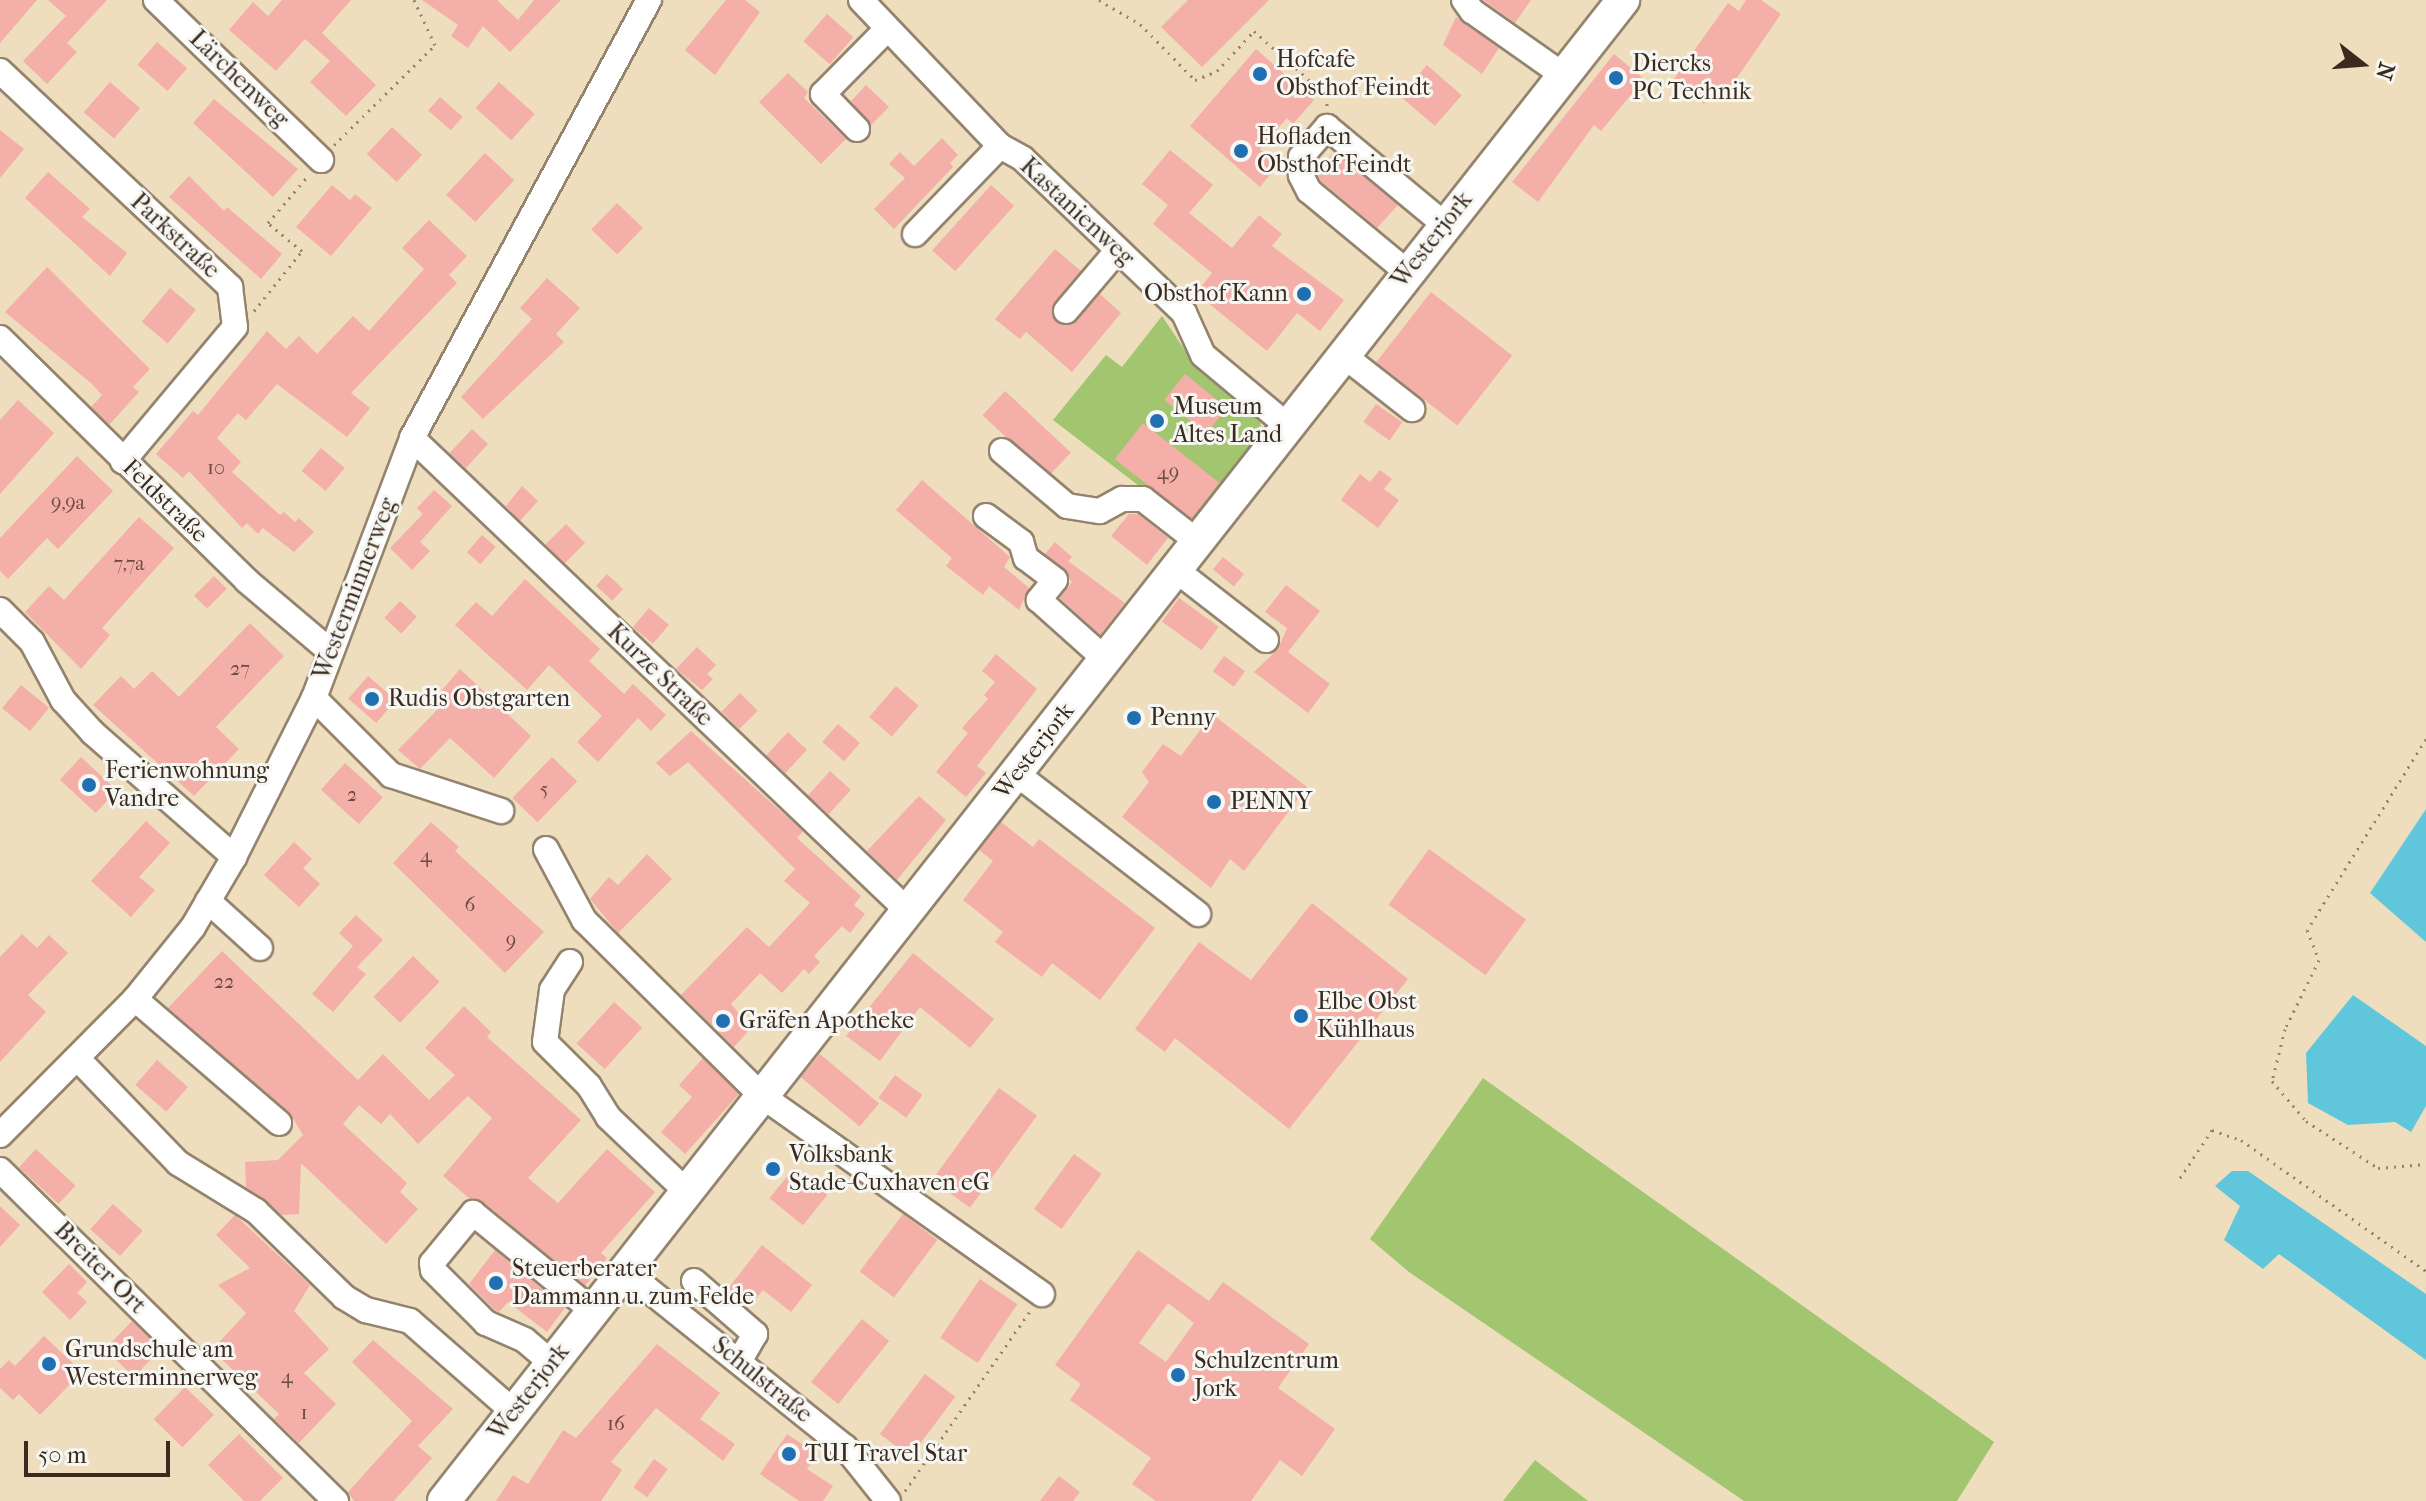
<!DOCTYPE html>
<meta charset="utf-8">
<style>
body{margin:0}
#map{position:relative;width:2426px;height:1501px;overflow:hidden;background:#eedebe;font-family:"IM FELL French Canon",serif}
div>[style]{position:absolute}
.green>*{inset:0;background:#a2c56f}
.water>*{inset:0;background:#5fc6dc}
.building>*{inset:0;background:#f4afa8;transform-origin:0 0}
.path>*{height:3px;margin-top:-1.5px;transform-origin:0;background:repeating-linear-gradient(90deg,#94846e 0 2px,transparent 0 8px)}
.roads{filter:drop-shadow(2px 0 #94846e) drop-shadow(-2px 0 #94846e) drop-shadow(0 2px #94846e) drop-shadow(0 -2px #94846e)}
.minor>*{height:24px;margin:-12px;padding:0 12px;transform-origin:12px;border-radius:12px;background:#fff}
.major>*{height:32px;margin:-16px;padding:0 16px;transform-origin:16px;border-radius:16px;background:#fff}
.dots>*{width:22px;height:22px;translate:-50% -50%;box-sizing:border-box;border:4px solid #f6f6f2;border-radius:50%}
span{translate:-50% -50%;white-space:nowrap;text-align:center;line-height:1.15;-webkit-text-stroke:6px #f6f6f2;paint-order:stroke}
.number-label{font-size:20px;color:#694b40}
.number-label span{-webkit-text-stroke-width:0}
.poi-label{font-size:24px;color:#3b2a1e}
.left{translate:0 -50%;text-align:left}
.right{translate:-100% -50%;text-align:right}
.street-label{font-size:24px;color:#3b2a1e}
.north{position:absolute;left:2322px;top:24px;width:80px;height:80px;-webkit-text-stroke:6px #f6f6f2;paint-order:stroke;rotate:107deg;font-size:22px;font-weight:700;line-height:32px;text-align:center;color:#3b2a1e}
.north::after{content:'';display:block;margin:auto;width:28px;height:36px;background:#3b2a1e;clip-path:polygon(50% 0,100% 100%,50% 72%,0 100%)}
.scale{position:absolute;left:24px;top:1441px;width:146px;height:36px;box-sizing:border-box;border:4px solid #3b2a1e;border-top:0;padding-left:10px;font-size:24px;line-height:28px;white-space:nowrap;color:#3b2a1e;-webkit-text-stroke:6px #f6f6f2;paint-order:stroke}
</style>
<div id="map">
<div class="green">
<div style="clip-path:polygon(1162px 316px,1188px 355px,1261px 423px,1258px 443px,1194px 528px,1053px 420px,1106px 355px,1122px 367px)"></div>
<div style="clip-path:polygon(1483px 1078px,1994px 1442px,1957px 1501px,1744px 1501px,1409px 1272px,1370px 1239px)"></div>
<div style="clip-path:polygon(1535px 1460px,1588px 1501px,1503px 1501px)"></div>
</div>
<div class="water">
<div style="clip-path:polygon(2426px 809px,2426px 942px,2370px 893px)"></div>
<div style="clip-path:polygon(2353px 995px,2426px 1046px,2426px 1106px,2411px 1132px,2395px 1122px,2348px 1125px,2308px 1103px,2306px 1053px)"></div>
<div style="clip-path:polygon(2232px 1171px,2248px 1171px,2426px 1294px,2426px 1360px,2279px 1254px,2263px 1269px,2224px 1240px,2240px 1206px,2215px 1186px)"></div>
</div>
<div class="building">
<div style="clip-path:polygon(0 0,37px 0,0 43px)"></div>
<div style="clip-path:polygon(48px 0,107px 0,67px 43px,77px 52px,47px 84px,23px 61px,66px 16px)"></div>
<div style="clip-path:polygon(282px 0,351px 0,322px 33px,376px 85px,346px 116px,310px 82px,330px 61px,305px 39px,276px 71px,229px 30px,253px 2px,268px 16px)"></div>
<div style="clip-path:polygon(422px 0,497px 0,518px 20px,534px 0,561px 0,510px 52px,483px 26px,468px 48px,451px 36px,458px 25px)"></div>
<div style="clip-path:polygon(726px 0,745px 0,760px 12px,715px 75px,685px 50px)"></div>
<div style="clip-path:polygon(1188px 0,1269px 0,1202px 67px,1161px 27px)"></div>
<div style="clip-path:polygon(1483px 0,1531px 0,1515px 23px)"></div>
<div style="clip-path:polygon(1746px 0,1761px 0,1781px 14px,1721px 101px,1711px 94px,1704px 104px,1673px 80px,1728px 3px,1739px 11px)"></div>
<div style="left:827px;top:14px;width:35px;height:36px;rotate:41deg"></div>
<div style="clip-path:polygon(1456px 17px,1499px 48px,1482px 74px,1443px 45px)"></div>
<div style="left:157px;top:42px;width:40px;height:30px;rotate:41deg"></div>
<div style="clip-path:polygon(1256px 49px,1314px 100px,1293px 124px,1287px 118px,1260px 149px,1278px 165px,1260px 187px,1190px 126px)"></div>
<div style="clip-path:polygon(1614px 54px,1644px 79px,1601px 131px,1594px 125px,1538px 202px,1512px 182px)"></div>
<div style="left:1427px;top:65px;width:46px;height:41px;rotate:41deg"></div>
<div style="clip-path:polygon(788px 73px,808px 92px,804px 98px,846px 139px,821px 164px,759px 102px)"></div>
<div style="left:110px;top:82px;width:40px;height:40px;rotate:41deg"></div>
<div style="left:499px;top:82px;width:48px;height:35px;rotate:42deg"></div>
<div style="clip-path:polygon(866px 85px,889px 107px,871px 125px,851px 101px)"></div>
<div style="left:440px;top:97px;width:30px;height:18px;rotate:41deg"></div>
<div style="clip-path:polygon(214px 99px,298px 169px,273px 197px,193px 123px)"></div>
<div style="left:392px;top:127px;width:41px;height:37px;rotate:43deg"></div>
<div style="clip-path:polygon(0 130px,24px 149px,0 178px)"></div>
<div style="clip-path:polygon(942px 138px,958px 155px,950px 163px,953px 167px,894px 229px,874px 209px,905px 178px,889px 164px,900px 152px,914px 166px)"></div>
<div style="clip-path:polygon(1170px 150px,1213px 185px,1189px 213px,1232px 248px,1259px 215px,1282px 234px,1272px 246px,1344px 300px,1320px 331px,1297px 313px,1267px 351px,1196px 293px,1212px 273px,1153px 224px,1168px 205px,1142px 184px)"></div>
<div style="clip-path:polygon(1334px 152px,1398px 205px,1377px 228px,1321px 181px,1316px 172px)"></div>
<div style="left:485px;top:153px;width:40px;height:57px;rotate:43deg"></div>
<div style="clip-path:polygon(48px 172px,90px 209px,82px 217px,127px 253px,110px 276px,25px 198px)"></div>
<div style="clip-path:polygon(189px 176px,224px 211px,227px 207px,282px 254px,261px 279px,169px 197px)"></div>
<div style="clip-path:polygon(332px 185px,350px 200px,355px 194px,372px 208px,331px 256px,296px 227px)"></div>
<div style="left:991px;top:185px;width:31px;height:88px;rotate:42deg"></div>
<div style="left:617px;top:203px;width:36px;height:37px;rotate:44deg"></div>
<div style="clip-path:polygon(429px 220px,467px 256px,449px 275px,457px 283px,351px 393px,370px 408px,347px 437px,277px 384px,246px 420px,238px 413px,217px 438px,241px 462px,232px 472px,280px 515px,284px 512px,295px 522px,299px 518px,314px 532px,294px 552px,263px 528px,258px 534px,247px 523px,242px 528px,189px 471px,183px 478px,156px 454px,193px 411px,198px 415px,267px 331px,286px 349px,299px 336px,317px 354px,353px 316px,369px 331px,424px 269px,402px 248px)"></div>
<div style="clip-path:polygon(1055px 249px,1081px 271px,1054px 302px,1056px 322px,1072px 325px,1100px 294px,1121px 313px,1072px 372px,1026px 332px,1020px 339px,995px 319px)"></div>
<div style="clip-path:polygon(47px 267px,150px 369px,133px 387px,139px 392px,109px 425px,91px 407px,102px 395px,92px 384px,5px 312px)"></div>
<div style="clip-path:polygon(547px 278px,580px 308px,556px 334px,564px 342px,483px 419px,461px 397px,532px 319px,520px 308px)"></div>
<div style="left:170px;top:288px;width:34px;height:44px;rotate:40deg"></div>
<div style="left:1431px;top:292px;width:103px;height:89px;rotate:38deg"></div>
<div style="left:1185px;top:374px;width:54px;height:33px;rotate:39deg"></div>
<div style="left:1005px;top:391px;width:90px;height:33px;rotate:43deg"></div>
<div style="clip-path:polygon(18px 400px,54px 433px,0 494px,0 420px)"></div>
<div style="left:1376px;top:404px;width:32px;height:22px;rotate:35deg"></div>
<div style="left:1143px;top:423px;width:97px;height:46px;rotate:38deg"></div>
<div style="left:472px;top:429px;width:22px;height:33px;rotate:43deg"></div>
<div style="left:321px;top:448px;width:31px;height:30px;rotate:40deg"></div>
<div style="clip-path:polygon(77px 456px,113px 491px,58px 549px,47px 538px,8px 579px,0 571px,0 538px)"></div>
<div style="clip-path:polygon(1380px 470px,1392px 479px,1384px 489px,1399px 500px,1378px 528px,1341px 500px,1360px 474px,1370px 482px)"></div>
<div style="clip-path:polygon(922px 480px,1010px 557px,1004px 567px,1029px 588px,1019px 610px,989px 586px,983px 595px,946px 566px,952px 558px,896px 510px)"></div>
<div style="clip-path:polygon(522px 486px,538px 501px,520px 521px,506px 506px)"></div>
<div style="clip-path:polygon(434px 490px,452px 506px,420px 542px,430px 551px,412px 570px,390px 548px,423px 514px,417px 508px)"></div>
<div style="clip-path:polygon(1129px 514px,1138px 514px,1168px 538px,1147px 565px,1111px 536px)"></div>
<div style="clip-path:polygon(139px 517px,174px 548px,102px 628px,110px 635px,81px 669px,25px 612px,49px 586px,64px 600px)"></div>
<div style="left:566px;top:524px;width:27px;height:29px;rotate:45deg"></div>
<div style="left:482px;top:535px;width:18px;height:23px;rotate:41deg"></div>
<div style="clip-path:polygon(1055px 542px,1072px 557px,1068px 561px,1125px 603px,1100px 635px,1060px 598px,1072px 582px,1045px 554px)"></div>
<div style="left:1223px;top:557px;width:27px;height:16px;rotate:39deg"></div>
<div style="left:607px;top:574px;width:22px;height:16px;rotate:43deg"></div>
<div style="left:214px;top:576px;width:18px;height:28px;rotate:45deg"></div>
<div style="clip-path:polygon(525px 579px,600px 649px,589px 661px,624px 694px,633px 684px,666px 715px,651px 731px,638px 718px,598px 762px,577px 742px,602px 716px,549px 665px,527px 690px,455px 625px,476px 602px,492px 616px)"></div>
<div style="clip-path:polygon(1286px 585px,1320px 611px,1288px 652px,1330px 684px,1308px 713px,1254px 672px,1278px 649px,1287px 628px,1265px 612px)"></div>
<div style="left:1179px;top:598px;width:49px;height:29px;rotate:36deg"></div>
<div style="left:400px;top:601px;width:23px;height:23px;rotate:43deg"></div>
<div style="left:649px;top:608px;width:26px;height:25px;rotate:40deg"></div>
<div style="clip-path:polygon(250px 623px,284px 656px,216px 727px,239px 749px,194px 796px,93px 705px,121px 676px,134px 689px,152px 671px,179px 697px)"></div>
<div style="clip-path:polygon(697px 647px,716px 665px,707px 674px,713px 679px,702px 690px,676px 669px)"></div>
<div style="clip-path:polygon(996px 654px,1037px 689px,977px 766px,986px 773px,966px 797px,936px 772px,968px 733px,962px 728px,988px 699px,984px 695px,995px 682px,982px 671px)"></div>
<div style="left:1224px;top:656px;width:26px;height:19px;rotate:36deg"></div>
<div style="clip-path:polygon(460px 669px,531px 736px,494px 778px,450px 738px,420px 769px,398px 750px,439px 708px,432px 702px)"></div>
<div style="left:368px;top:676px;width:37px;height:30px;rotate:41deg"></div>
<div style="left:21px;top:685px;width:36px;height:30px;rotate:39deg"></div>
<div style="left:896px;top:686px;width:30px;height:41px;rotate:41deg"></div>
<div style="left:740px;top:693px;width:25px;height:26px;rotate:45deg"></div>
<div style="clip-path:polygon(1212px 714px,1307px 787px,1244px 871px,1230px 859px,1211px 888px,1122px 817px,1149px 782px,1142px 772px,1163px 744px,1181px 756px)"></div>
<div style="left:838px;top:724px;width:29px;height:24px;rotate:41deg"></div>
<div style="clip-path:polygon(691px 731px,803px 831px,797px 838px,861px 896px,854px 905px,865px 914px,850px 933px,842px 926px,814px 956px,820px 962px,809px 974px,804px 969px,782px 993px,760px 973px,731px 1004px,751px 1028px,734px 1047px,681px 995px,747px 927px,769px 947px,810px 903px,784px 881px,795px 869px,688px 762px,670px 776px,656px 763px)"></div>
<div style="left:788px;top:732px;width:26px;height:32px;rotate:43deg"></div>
<div style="left:81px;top:757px;width:49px;height:31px;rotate:43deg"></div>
<div style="left:552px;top:757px;width:35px;height:57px;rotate:44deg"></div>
<div style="left:345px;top:763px;width:51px;height:36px;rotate:42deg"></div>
<div style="left:830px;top:771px;width:28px;height:33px;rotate:42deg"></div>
<div style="clip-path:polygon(919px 796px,946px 820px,897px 880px,867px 851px)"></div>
<div style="clip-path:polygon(146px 821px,170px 843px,139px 877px,155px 890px,131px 917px,91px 881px)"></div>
<div style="clip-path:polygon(431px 822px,459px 847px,455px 851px,544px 932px,505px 973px,393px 863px)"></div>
<div style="clip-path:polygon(1001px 822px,1033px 847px,1039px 839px,1155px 928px,1100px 1000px,1052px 963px,1042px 977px,995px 942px,1003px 932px,963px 900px,993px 861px,979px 850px)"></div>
<div style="clip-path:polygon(294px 842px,312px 859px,303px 868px,320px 884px,299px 907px,264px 875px)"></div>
<div style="left:1429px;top:849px;width:120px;height:69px;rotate:36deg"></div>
<div style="clip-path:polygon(647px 854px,672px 879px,618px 933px,590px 899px,609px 877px,618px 885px)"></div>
<div style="clip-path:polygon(1312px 903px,1408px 979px,1289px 1129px,1175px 1038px,1165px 1052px,1135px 1029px,1199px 942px,1251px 980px)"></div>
<div style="clip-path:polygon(356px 915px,383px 940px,357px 967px,366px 974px,333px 1012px,312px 994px,353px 946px,339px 933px)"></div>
<div style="clip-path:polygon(22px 934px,37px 948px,49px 935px,68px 953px,28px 995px,46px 1012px,0 1062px,0 957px)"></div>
<div style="clip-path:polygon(222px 951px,358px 1080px,383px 1054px,429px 1100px,455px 1075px,425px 1048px,464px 1006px,491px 1032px,487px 1037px,581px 1120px,528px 1178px,558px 1203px,607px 1149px,655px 1192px,601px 1253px,607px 1258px,585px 1286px,482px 1201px,470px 1199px,443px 1176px,492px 1118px,468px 1096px,418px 1144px,390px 1114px,381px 1124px,359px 1105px,343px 1124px,407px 1183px,400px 1192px,418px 1209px,386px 1244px,301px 1163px,299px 1214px,282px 1215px,246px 1187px,245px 1162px,278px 1160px,303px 1135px,289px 1112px,168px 1008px)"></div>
<div style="clip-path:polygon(913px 953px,994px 1019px,970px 1048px,920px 1007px,880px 1061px,846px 1036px)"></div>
<div style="left:413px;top:956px;width:37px;height:57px;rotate:44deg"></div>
<div style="left:614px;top:1002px;width:38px;height:56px;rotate:42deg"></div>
<div style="left:820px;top:1054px;width:77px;height:30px;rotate:40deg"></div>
<div style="clip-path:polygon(703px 1058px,739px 1094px,685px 1154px,661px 1132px,692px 1097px,679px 1085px)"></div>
<div style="left:157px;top:1060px;width:41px;height:33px;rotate:41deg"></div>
<div style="left:895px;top:1075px;width:34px;height:28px;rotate:36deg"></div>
<div style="left:999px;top:1088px;width:47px;height:114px;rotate:36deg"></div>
<div style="left:36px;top:1149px;width:54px;height:25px;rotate:43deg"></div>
<div style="left:1074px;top:1154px;width:34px;height:68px;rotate:36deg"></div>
<div style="left:794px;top:1168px;width:43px;height:39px;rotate:39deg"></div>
<div style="left:113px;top:1204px;width:40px;height:34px;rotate:42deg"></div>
<div style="clip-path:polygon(0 1206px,20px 1225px,0 1247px)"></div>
<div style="left:903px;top:1214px;width:43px;height:72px;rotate:37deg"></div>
<div style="clip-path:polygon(235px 1215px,310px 1285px,294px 1311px,329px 1349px,304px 1373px,336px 1404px,299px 1443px,274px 1419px,279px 1414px,212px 1350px,246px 1313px,218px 1285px,250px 1268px,216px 1235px)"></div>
<div style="clip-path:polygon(762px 1245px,812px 1285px,791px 1312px,763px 1290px,748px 1308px,727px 1290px)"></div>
<div style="clip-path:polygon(495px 1250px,565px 1308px,547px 1332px,508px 1302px,499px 1312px,495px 1310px,469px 1284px)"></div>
<div style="clip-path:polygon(evenodd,1138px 1250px,1209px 1301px,1223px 1282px,1309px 1344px,1278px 1388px,1335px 1429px,1302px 1476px,1280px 1460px,1251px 1501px,1156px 1501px,1132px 1484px,1151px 1458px,1070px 1400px,1081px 1384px,1055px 1365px,1138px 1250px,1168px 1303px,1194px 1323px,1166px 1362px,1139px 1343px,1168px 1303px)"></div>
<div style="clip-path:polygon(69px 1264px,87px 1282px,77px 1293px,87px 1302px,70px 1320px,42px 1292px)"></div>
<div style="left:980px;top:1279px;width:45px;height:71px;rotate:34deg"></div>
<div style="left:862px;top:1319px;width:35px;height:81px;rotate:39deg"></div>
<div style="clip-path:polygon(132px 1321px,151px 1339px,141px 1350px,151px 1359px,134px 1377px,105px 1349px)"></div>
<div style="clip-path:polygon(44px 1336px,82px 1372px,40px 1415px,19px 1394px,13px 1400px,0 1388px,0 1369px,9px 1360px,15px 1366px)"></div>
<div style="clip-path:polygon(373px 1340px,453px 1409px,418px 1446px,432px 1458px,394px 1501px,354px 1501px,348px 1492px,412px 1421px,352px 1362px)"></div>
<div style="clip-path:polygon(657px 1344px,720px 1393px,700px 1419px,735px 1444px,723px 1461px,656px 1408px,611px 1462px,622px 1470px,601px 1501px,496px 1501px,513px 1475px,528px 1484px,563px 1430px,576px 1438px)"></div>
<div style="left:925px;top:1374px;width:38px;height:75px;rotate:37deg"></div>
<div style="left:185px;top:1387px;width:40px;height:45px;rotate:44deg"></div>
<div style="clip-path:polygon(239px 1434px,283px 1478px,260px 1501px,244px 1501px,208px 1465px)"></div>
<div style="clip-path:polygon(787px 1434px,817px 1454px,807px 1469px,833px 1486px,823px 1501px,799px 1501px,760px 1474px)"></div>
<div style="left:654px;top:1459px;width:17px;height:35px;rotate:36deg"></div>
<div style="clip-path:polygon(1059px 1476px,1080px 1492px,1073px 1501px,1040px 1501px)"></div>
</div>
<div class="path">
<div style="left:1099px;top:0;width:48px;rotate:30.3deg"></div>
<div style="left:1140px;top:24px;width:78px;rotate:45.5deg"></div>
<div style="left:1195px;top:80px;width:24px;rotate:-22deg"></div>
<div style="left:1217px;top:71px;width:54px;rotate:-47.2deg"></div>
<div style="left:1254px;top:31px;width:98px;rotate:41.7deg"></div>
<div style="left:1327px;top:96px;width:10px;rotate:90deg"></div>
<div style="left:334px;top:145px;width:142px;rotate:-44.7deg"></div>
<div style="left:435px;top:45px;width:50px;rotate:-115deg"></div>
<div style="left:1264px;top:153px;width:18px;rotate:16deg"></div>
<div style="left:254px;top:311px;width:77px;rotate:-51.3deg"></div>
<div style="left:302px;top:251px;width:44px;rotate:-140.5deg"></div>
<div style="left:268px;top:223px;width:59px;rotate:-49.8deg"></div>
<div style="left:2426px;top:739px;width:225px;rotate:121.9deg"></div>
<div style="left:2307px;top:930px;width:32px;rotate:68deg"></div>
<div style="left:2319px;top:960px;width:77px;rotate:116.2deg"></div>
<div style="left:2285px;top:1029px;width:54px;rotate:104deg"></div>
<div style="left:2272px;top:1081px;width:52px;rotate:49.6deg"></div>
<div style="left:2306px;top:1121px;width:86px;rotate:33.1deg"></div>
<div style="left:2378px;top:1168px;width:48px;rotate:-4.8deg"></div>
<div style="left:2180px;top:1178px;width:58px;rotate:-56.3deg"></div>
<div style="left:2212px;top:1130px;width:31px;rotate:19deg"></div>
<div style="left:2241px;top:1140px;width:227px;rotate:35.3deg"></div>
<div style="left:905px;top:1491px;width:221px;rotate:-55.2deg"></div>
</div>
<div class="roads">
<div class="minor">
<div style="left:156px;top:0;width:230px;rotate:44.1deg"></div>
<div style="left:861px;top:0;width:202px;rotate:46.4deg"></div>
<div style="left:1000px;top:146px;width:26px;rotate:29deg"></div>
<div style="left:1023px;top:159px;width:223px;rotate:43.7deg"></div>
<div style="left:1184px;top:313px;width:46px;rotate:65.7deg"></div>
<div style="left:1203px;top:355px;width:111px;rotate:39.9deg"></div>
<div style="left:1464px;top:0;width:14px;rotate:54deg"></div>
<div style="left:1472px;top:11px;width:111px;rotate:35.1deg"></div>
<div style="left:0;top:71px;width:316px;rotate:43.2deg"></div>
<div style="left:230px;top:287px;width:40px;rotate:82.9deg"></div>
<div style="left:235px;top:327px;width:175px;rotate:129.9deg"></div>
<div style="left:857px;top:129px;width:49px;rotate:-134.2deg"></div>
<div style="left:823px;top:94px;width:91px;rotate:-45.4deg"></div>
<div style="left:915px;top:234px;width:122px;rotate:-46deg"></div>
<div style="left:1407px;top:272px;width:127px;rotate:-140.4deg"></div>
<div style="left:1309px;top:191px;width:18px;rotate:-117deg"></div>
<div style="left:1301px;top:175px;width:18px;rotate:-90deg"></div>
<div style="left:1301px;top:157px;width:40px;rotate:-49deg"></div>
<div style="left:1327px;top:127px;width:152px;rotate:39.7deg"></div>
<div style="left:1066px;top:311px;width:80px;rotate:-49.6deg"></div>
<div style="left:0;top:338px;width:346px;rotate:44.5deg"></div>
<div style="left:247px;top:581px;width:110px;rotate:40.2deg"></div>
<div style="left:1343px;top:355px;width:88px;rotate:38deg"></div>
<div style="left:412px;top:438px;width:685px;rotate:43.64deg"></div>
<div style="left:1002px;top:451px;width:85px;rotate:40.2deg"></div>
<div style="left:1067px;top:506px;width:33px;rotate:9deg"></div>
<div style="left:1100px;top:511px;width:25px;rotate:-29deg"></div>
<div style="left:1122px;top:499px;width:21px"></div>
<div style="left:1143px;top:499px;width:70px;rotate:38deg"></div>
<div style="left:986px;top:516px;width:44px;rotate:36.6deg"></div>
<div style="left:1021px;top:542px;width:17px;rotate:73deg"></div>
<div style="left:1026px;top:558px;width:36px;rotate:37deg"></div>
<div style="left:1055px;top:580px;width:26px;rotate:129deg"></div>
<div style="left:1039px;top:600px;width:90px;rotate:41.8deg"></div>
<div style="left:1176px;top:570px;width:114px;rotate:37.9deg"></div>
<div style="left:0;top:610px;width:45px;rotate:45deg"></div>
<div style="left:32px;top:642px;width:66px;rotate:61.9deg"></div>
<div style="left:63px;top:700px;width:45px;rotate:47.7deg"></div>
<div style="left:93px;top:733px;width:188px;rotate:41.3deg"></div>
<div style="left:314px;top:698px;width:109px;rotate:45deg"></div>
<div style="left:391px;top:775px;width:116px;rotate:18.1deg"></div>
<div style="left:1017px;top:774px;width:229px;rotate:37.7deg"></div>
<div style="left:546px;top:849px;width:81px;rotate:61.8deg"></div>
<div style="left:584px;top:920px;width:250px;rotate:44.7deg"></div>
<div style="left:762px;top:1096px;width:343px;rotate:35.3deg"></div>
<div style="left:208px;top:901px;width:70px;rotate:42.1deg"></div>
<div style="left:570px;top:962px;width:33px;rotate:123deg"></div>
<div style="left:552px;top:990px;width:52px;rotate:97.7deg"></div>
<div style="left:545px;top:1042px;width:62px;rotate:45deg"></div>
<div style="left:589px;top:1086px;width:36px;rotate:58deg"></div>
<div style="left:608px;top:1117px;width:109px;rotate:43.5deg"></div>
<div style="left:135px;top:999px;width:190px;rotate:40.7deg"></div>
<div style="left:77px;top:1058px;width:146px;rotate:46.1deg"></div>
<div style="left:178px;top:1163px;width:92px;rotate:31.6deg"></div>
<div style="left:256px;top:1211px;width:123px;rotate:44.3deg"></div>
<div style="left:344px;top:1297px;width:26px;rotate:31deg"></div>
<div style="left:366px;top:1310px;width:45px;rotate:14deg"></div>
<div style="left:410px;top:1321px;width:138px;rotate:41.2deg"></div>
<div style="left:0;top:1135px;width:192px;rotate:-45.2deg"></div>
<div style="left:135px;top:999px;width:92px;rotate:-51.1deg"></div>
<div style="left:193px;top:927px;width:81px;rotate:-59.6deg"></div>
<div style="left:234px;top:857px;width:178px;rotate:-63.3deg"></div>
<div style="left:314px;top:698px;width:278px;rotate:-69.3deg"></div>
<div style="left:412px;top:438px;width:498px;rotate:-61.6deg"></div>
<div style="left:0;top:1170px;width:472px;rotate:44.6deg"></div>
<div style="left:625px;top:1271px;width:282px;rotate:38.7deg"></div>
<div style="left:845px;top:1447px;width:69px;rotate:51.5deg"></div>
<div style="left:694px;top:1281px;width:81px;rotate:41deg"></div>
<div style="left:755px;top:1334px;width:32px;rotate:120deg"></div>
<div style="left:552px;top:1363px;width:35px;rotate:-140deg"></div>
<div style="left:525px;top:1340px;width:43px;rotate:-156.4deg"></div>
<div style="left:486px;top:1323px;width:75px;rotate:-135deg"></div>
<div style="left:433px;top:1270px;width:7px;rotate:-98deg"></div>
<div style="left:432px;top:1263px;width:65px;rotate:-50.6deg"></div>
<div style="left:473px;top:1213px;width:155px;rotate:39.2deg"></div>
</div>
<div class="major">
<div style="left:444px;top:1501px;width:1909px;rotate:-51.85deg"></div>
</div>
</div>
<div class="dots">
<div style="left:1260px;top:74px;background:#1f6fb2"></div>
<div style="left:1616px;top:78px;background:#1f6fb2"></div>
<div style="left:1241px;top:151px;background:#1f6fb2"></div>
<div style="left:1304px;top:294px;background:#1f6fb2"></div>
<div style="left:1157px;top:421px;background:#1f6fb2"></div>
<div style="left:372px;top:699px;background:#1f6fb2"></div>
<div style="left:1134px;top:718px;background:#1f6fb2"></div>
<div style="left:89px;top:785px;background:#1f6fb2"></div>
<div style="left:1214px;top:802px;background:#1f6fb2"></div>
<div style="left:1301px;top:1016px;background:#1f6fb2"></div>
<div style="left:723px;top:1021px;background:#1f6fb2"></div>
<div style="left:773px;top:1169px;background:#1f6fb2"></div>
<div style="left:496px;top:1283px;background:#1f6fb2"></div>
<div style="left:49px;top:1364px;background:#1f6fb2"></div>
<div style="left:1178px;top:1375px;background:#1f6fb2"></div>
<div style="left:789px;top:1454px;background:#1f6fb2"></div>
</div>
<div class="number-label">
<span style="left:216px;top:467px">10</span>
<span style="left:1168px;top:472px">49</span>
<span style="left:68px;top:502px">9,9a</span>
<span style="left:129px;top:563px">7,7a</span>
<span style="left:240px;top:668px">27</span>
<span style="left:544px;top:789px">5</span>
<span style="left:352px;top:794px">2</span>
<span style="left:426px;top:855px">4</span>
<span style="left:470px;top:904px">6</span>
<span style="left:511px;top:940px">9</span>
<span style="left:224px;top:981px">22</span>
<span style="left:287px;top:1376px">4</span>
<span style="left:304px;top:1412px">1</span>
<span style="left:616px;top:1423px">16</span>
</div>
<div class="poi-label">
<span class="left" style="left:1276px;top:74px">Hofcafe<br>Obsthof Feindt</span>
<span class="left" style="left:1632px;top:78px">Diercks<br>PC Technik</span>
<span class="left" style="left:1257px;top:151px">Hofladen<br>Obsthof Feindt</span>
<span class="right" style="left:1288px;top:294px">Obsthof Kann</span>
<span class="left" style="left:1173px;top:421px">Museum<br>Altes Land</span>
<span class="left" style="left:388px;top:699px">Rudis Obstgarten</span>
<span class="left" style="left:1150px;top:718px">Penny</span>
<span class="left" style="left:105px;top:785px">Ferienwohnung<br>Vandre</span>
<span class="left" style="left:1230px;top:802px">PENNY</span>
<span class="left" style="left:1317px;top:1016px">Elbe Obst<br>Kühlhaus</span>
<span class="left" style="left:739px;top:1021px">Gräfen Apotheke</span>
<span class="left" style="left:789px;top:1169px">Volksbank<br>Stade-Cuxhaven eG</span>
<span class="left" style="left:512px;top:1283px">Steuerberater<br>Dammann u. zum Felde</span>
<span class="left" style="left:65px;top:1364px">Grundschule am<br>Westerminnerweg</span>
<span class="left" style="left:1194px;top:1375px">Schulzentrum<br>Jork</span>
<span class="left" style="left:805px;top:1454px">TUI Travel Star</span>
</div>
<div class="street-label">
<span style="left:239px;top:79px;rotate:44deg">Lärchenweg</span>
<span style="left:1077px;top:212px;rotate:43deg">Kastanienweg</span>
<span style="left:175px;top:236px;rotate:43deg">Parkstraße</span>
<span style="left:1432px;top:240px;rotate:-52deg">Westerjork</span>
<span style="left:165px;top:501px;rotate:44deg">Feldstraße</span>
<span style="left:355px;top:589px;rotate:-69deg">Westerminnerweg</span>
<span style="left:660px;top:675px;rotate:44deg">Kurze Straße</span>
<span style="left:1034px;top:751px;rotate:-52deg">Westerjork</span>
<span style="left:100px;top:1268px;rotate:45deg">Breiter Ort</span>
<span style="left:762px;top:1380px;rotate:39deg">Schulstraße</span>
<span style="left:529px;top:1392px;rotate:-52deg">Westerjork</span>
</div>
<div class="north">N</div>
<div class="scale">50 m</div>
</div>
